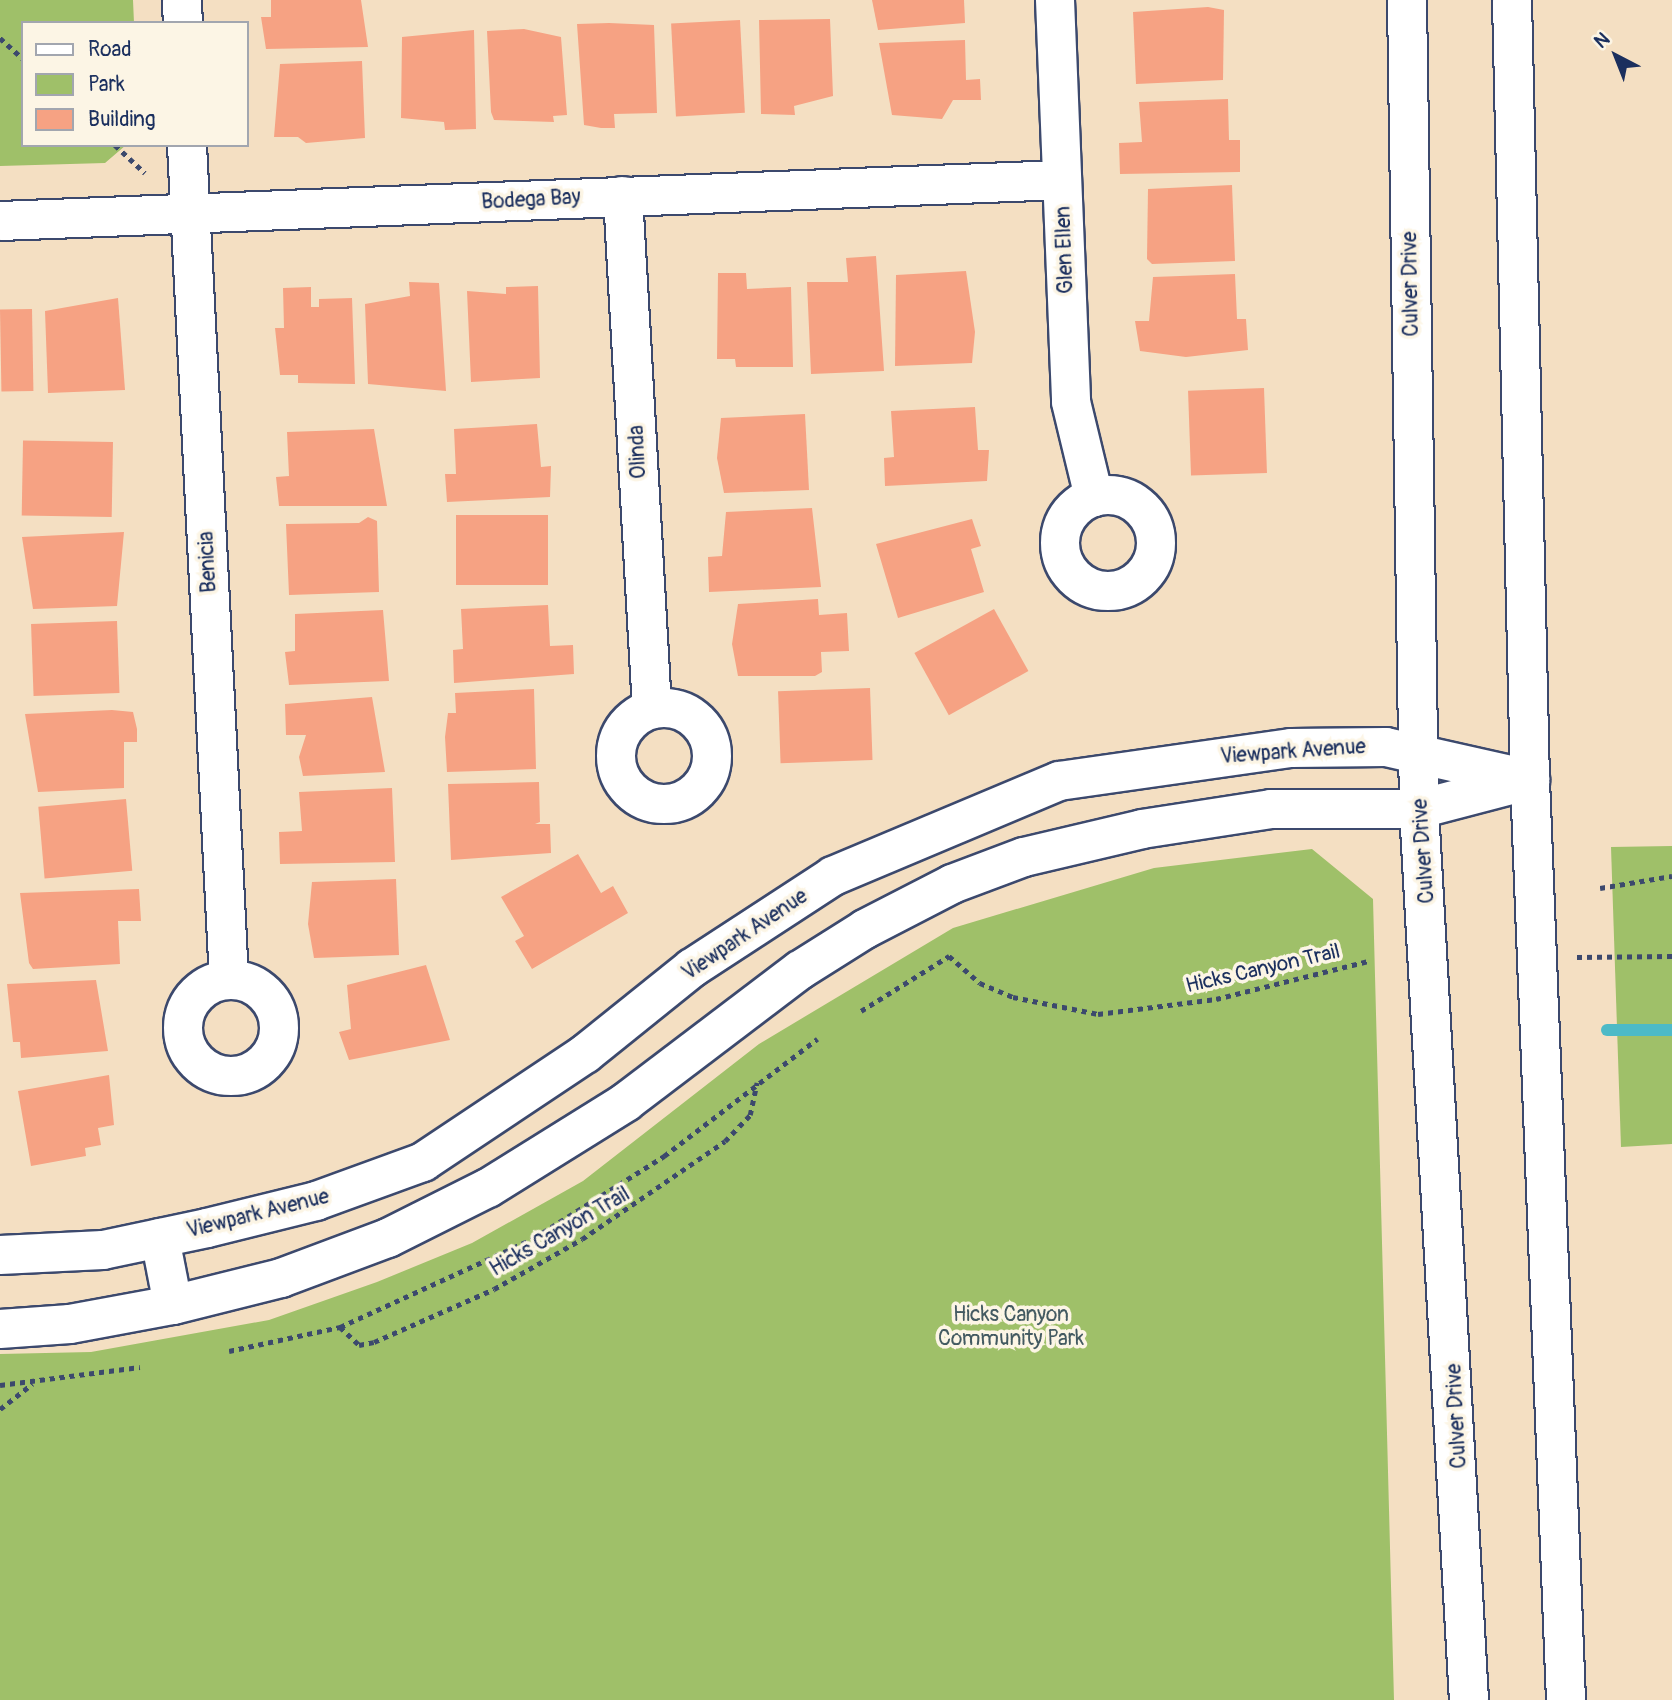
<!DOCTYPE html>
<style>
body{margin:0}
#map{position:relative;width:1672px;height:1700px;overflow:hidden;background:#f4dfc2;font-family:Pangolin,sans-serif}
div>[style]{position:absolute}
.green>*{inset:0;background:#9fc069}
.stream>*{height:12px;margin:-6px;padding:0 6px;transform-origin:6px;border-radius:6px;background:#4dbac7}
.building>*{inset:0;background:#f6a283;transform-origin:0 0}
.path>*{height:4.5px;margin-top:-2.25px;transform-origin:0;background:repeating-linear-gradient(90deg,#3c496d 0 5px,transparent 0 10px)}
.roads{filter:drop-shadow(2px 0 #3c496d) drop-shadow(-2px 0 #3c496d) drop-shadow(0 2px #3c496d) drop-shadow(0 -2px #3c496d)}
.minor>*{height:38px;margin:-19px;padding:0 19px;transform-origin:19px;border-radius:19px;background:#fff}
.minor>.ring{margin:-19px;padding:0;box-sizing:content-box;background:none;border:38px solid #fff;border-radius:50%}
.major>*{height:38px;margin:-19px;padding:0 19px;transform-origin:19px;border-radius:19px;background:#fff}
span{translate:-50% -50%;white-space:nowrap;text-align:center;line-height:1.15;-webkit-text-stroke:7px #fcf5e5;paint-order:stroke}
.street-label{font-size:21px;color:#1b2f5e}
.park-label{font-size:21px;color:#435a61}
.legend{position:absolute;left:21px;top:21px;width:228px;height:126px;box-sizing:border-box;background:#fcf5e5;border:2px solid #a2a6af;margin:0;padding:9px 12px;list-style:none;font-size:21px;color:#1b2f5e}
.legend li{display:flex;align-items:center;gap:14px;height:35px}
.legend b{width:35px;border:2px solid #a2a6af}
.north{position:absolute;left:1581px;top:21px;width:70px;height:70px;-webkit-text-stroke:5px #fcf5e5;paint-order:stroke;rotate:318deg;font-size:19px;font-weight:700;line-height:28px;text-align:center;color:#1b2f5e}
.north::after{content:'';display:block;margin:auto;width:24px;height:32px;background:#1b2f5e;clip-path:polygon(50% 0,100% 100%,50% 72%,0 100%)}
</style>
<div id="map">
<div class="green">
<div style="clip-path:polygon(0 0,133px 0,134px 23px,23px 23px,23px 145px,126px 145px,105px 163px,0 166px)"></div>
<div style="clip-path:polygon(1672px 846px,1672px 1144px,1621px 1147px,1611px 847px)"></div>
<div style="clip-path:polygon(1312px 849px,1373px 899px,1394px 1700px,0 1700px,0 1354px,91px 1352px,269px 1320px,377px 1282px,472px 1243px,583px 1181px,759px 1044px,953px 928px,1154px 868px)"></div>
</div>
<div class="stream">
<div style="left:1607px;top:1030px;width:65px"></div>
</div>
<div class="building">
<div style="clip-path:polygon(271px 0,361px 0,368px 47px,266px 49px,261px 17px,271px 17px)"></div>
<div style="clip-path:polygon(872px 0,964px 0,965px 23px,878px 30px)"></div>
<div style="clip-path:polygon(1208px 7px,1224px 10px,1223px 80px,1136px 84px,1133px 12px)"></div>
<div style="clip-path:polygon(830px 19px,833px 96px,794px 106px,795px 115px,761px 114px,759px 20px)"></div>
<div style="left:740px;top:20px;width:93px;height:69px;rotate:87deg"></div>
<div style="clip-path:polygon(609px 23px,654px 25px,657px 113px,614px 114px,615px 128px,601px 128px,584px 125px,577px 24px)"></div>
<div style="clip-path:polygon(524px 29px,561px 37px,567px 115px,553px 116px,554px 122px,494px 120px,491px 112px,487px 31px)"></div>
<div style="clip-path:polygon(474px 30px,476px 129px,445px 130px,444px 122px,401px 118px,402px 37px)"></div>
<div style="clip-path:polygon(965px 40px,966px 80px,980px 79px,981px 100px,953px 100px,942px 119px,892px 115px,879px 43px)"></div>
<div style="clip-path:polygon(362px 61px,365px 138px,306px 143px,298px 137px,274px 137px,280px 64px)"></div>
<div style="clip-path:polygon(1228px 99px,1229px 140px,1240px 140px,1240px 172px,1120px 174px,1119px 143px,1142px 142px,1139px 102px)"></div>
<div style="clip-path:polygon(1232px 185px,1235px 261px,1152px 264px,1147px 259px,1148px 189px)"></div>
<div style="clip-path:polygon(876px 256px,884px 371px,811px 374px,807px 282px,848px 282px,846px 258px)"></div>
<div style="clip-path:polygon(966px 271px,975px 332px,972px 363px,895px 366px,896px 275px)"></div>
<div style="clip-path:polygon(718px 273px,746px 273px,747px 289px,791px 287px,793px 367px,736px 367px,735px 359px,717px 359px)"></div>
<div style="clip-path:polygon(1235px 274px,1237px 319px,1246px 319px,1248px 350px,1186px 357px,1140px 351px,1135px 321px,1149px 321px,1153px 277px)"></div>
<div style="clip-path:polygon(409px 282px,439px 283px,446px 391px,368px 384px,365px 304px,410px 296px)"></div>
<div style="clip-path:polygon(538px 286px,540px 378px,471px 382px,467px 291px,506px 294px,506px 287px)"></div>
<div style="clip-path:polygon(311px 287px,311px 307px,319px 307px,319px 299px,352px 298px,355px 384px,298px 383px,298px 375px,280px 375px,275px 328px,284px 328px,283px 288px)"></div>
<div style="clip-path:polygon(118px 298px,125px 390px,48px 393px,45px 311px)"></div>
<div style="left:32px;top:309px;width:82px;height:32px;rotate:89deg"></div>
<div style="left:1264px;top:388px;width:85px;height:76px;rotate:88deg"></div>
<div style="clip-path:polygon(975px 407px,978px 450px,989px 450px,987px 481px,885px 486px,884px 458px,894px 457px,891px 411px)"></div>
<div style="clip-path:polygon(805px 414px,809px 490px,724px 493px,717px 458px,721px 418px)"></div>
<div style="clip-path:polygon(537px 424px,541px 467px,551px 466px,550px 497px,447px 502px,445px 474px,456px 474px,454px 429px)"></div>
<div style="clip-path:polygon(374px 429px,387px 506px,279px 506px,276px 477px,289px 476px,287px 432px)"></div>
<div style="left:113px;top:442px;width:75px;height:90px;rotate:91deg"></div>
<div style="clip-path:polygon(812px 508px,821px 587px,709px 592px,708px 557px,722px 556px,726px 512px)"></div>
<div style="left:548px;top:515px;width:70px;height:92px;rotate:90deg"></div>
<div style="clip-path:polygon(368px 517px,377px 521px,379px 592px,289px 595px,286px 524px,359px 523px)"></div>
<div style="clip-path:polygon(972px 519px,981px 546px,971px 549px,984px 592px,898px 618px,876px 544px)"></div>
<div style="clip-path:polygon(124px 532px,117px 606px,33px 609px,22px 537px)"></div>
<div style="clip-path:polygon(818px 599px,819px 615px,847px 613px,849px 651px,821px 652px,822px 672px,815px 676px,738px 676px,732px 644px,738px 604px)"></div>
<div style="clip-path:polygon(548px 605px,550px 646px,573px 645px,574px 674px,454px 683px,453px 650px,463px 649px,461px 609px)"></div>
<div style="left:994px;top:609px;width:71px;height:91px;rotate:61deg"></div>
<div style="clip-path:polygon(383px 610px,389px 681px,289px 685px,285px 652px,295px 651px,295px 614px)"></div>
<div style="left:117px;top:621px;width:72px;height:86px;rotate:88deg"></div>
<div style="left:870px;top:688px;width:72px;height:92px;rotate:88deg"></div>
<div style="clip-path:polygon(534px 689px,536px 769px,447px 772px,445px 737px,448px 713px,456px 713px,455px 693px)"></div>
<div style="clip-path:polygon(372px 697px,385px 772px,303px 776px,299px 757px,306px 735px,286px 735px,285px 704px)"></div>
<div style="clip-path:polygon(112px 710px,133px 712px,137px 729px,137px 742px,124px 742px,124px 788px,38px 792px,25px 714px)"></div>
<div style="clip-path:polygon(539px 782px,540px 822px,535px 824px,550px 824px,551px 853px,451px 860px,448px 784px)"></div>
<div style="clip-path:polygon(392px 788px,395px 862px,280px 864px,279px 832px,302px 831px,299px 792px)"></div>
<div style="left:126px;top:799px;width:72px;height:88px;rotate:85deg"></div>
<div style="clip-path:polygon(578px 854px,601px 893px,613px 886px,628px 913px,532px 969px,515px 941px,524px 936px,501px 897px)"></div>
<div style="clip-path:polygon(396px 879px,399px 955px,314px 958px,308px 924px,312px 882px)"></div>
<div style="clip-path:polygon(139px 889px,141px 921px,118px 921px,120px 964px,33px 969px,29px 963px,20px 893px)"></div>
<div style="clip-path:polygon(426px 965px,450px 1040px,349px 1060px,339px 1032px,351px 1029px,347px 985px)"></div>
<div style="clip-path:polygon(96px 980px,108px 1051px,21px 1058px,20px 1042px,13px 1042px,7px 984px)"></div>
<div style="clip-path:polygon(109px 1075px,114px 1125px,98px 1128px,101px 1145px,85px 1148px,86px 1156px,31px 1166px,18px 1091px)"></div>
</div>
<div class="path">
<div style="left:0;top:38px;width:31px;rotate:42deg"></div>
<div style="left:115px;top:145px;width:41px;rotate:43deg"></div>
<div style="left:1600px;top:888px;width:73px;rotate:-9.5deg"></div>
<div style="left:1577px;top:957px;width:95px;rotate:-0.6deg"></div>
<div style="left:861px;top:1011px;width:104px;rotate:-32deg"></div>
<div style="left:949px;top:956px;width:41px;rotate:41.1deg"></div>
<div style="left:980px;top:983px;width:36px;rotate:23deg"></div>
<div style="left:1013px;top:997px;width:87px;rotate:11.3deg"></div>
<div style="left:1098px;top:1014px;width:119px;rotate:-7.2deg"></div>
<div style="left:1216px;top:999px;width:157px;rotate:-14deg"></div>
<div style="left:340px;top:1327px;width:26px;rotate:43deg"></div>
<div style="left:359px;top:1345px;width:15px;rotate:-11deg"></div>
<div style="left:374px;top:1342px;width:131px;rotate:-23.8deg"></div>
<div style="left:494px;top:1289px;width:101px;rotate:-29.6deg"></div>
<div style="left:582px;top:1239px;width:173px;rotate:-34.4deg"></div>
<div style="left:725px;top:1141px;width:36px;rotate:-46deg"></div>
<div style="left:750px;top:1115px;width:33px;rotate:-78deg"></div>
<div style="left:229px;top:1351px;width:114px;rotate:-12.2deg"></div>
<div style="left:340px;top:1327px;width:213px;rotate:-24.6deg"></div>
<div style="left:534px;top:1238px;width:154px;rotate:-32.2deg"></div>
<div style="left:664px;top:1156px;width:193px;rotate:-37.4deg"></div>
<div style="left:0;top:1385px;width:141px;rotate:-7.3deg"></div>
<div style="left:0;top:1409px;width:41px;rotate:-38deg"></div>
</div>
<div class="roads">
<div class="minor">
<div style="left:182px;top:0;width:23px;rotate:88deg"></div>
<div style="left:1055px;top:0;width:402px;rotate:87.7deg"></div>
<div style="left:1071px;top:402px;width:98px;rotate:76.4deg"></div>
<div style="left:187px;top:145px;width:835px;rotate:87.12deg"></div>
<div style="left:623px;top:196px;width:514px;rotate:86.76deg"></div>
<div style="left:0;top:221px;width:1063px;rotate:-2.21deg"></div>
<div class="ring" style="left:1060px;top:495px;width:58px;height:58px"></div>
<div class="ring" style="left:616px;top:708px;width:58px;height:58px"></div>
<div class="ring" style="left:183px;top:980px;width:58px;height:58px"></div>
<div style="left:160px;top:1238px;width:68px;rotate:79deg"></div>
<div style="left:0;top:1255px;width:103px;rotate:-2.8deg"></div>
<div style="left:103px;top:1250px;width:106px;rotate:-11.9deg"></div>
<div style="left:207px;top:1228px;width:112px;rotate:-13.9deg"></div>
<div style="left:316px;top:1201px;width:114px;rotate:-20deg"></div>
<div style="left:423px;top:1162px;width:195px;rotate:-33.7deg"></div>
<div style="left:585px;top:1054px;width:137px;rotate:-38.8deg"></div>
<div style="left:692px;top:968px;width:168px;rotate:-33.1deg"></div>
<div style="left:833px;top:876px;width:245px;rotate:-22.8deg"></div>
<div style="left:1059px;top:781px;width:234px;rotate:-8.1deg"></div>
<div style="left:1291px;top:748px;width:95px;rotate:-0.6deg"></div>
<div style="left:1386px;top:747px;width:146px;rotate:12.7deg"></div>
<div style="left:0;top:1329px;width:70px;rotate:-4.1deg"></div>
<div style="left:70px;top:1324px;width:105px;rotate:-10.5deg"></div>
<div style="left:173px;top:1305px;width:111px;rotate:-14deg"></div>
<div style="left:281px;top:1278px;width:114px;rotate:-20.5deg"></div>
<div style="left:388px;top:1238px;width:112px;rotate:-26.6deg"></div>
<div style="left:488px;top:1188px;width:163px;rotate:-31.9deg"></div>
<div style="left:626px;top:1102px;width:218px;rotate:-37.2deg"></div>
<div style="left:800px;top:970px;width:77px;rotate:-32.2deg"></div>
<div style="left:865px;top:929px;width:98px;rotate:-27.3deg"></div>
<div style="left:952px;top:884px;width:77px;rotate:-20.6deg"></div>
<div style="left:1024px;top:857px;width:121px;rotate:-13.3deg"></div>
<div style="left:1142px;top:829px;width:131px;rotate:-8.8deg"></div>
<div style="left:1271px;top:809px;width:148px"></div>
<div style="left:1419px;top:809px;width:115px;rotate:-14.6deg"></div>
</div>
<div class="major">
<div style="left:1407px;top:0;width:809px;rotate:89.15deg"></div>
<div style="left:1419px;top:809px;width:892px;rotate:86.79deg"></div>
<div style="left:1512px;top:0;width:780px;rotate:88.68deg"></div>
<div style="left:1530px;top:780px;width:921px;rotate:87.76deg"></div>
</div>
</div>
<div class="street-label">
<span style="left:531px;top:200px;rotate:-3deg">Bodega Bay</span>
<span style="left:1065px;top:250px;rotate:-92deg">Glen Ellen</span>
<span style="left:1411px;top:284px;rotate:-91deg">Culver Drive</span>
<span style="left:638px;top:452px;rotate:-93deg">Olinda</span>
<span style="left:208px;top:562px;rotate:-93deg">Benicia</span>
<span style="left:1293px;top:752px;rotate:-4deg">Viewpark Avenue</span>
<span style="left:1424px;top:851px;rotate:-94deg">Culver Drive</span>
<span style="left:745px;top:935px;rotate:-34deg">Viewpark Avenue</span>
<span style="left:1263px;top:969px;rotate:-13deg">Hicks Canyon Trail</span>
<span style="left:258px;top:1214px;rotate:-14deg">Viewpark Avenue</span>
<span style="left:560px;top:1232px;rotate:-30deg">Hicks Canyon Trail</span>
<span style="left:1457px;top:1416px;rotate:-93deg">Culver Drive</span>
</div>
<div class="park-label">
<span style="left:1011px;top:1327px">Hicks Canyon<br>Community Park</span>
</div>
<ul class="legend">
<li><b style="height:9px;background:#fff"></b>Road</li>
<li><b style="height:19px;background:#9fc069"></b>Park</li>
<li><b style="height:19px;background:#f6a283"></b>Building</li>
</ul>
<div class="north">N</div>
</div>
